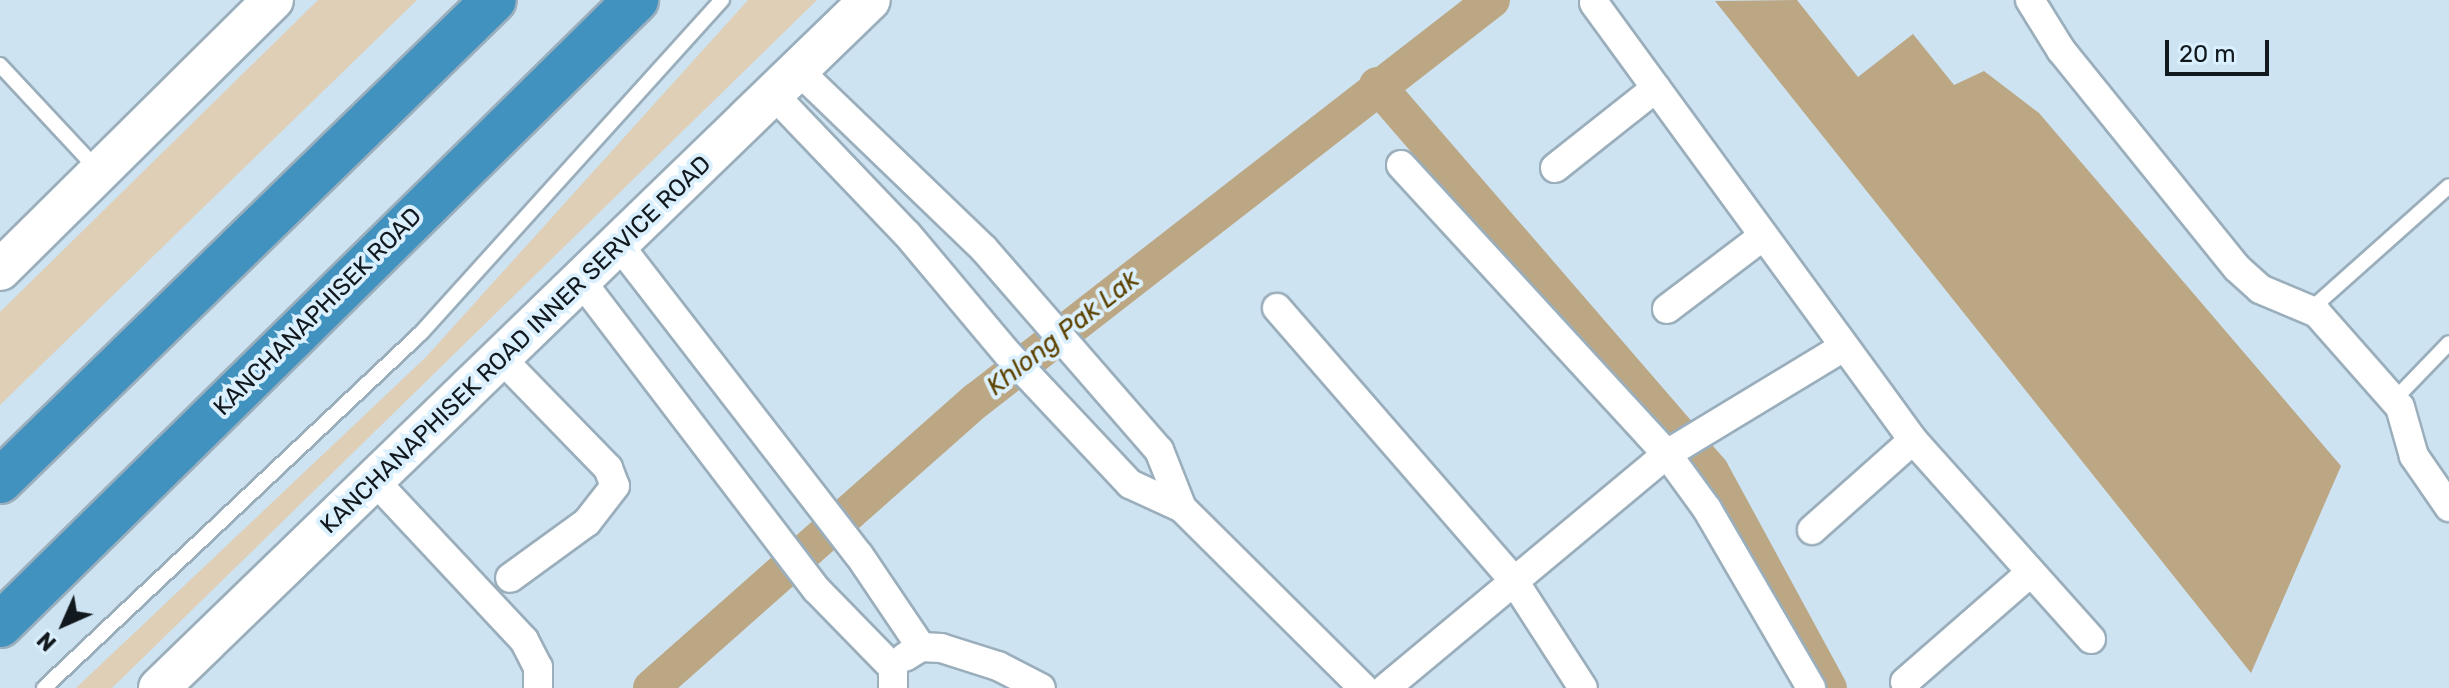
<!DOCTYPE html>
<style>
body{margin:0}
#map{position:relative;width:2449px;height:688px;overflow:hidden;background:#cee3f1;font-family:Rubik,sans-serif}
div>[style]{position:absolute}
.green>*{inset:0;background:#decfb6}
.water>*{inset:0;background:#bba784}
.canal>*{height:36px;margin:-18px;padding:0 18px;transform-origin:18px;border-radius:18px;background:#bba784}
.roads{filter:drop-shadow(2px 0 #9aaebc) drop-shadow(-2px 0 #9aaebc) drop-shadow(0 2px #9aaebc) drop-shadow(0 -2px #9aaebc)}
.lane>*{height:14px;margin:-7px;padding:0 7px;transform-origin:7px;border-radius:7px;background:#fff}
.street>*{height:28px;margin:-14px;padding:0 14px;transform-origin:14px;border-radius:14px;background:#fff}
.secondary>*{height:40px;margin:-20px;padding:0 20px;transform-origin:20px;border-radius:20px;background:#fff}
.highway>*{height:44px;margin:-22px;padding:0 22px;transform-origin:22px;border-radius:22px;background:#4292c0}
span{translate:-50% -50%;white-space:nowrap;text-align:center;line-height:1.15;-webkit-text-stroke:8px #dbf0fe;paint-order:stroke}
.street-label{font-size:24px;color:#11191e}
.water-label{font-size:26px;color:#5e4300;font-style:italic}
.north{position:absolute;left:24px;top:584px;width:80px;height:80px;-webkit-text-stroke:6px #dbf0fe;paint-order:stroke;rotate:225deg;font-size:22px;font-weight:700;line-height:32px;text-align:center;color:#11191e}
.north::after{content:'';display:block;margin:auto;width:28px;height:36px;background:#11191e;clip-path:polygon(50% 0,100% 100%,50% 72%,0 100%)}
.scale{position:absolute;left:2165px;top:40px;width:104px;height:36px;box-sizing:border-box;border:4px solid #11191e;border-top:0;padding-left:10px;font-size:24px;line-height:28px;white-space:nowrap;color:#11191e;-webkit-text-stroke:6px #dbf0fe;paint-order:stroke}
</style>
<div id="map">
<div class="green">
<div style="clip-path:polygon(318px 0,417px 0,0 405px,0 312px)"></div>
<div style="clip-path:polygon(748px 0,817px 0,112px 688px,76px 688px,426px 357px)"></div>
</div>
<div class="water">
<div style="clip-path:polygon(1797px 0,1858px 77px,1913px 34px,1954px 85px,1984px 71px,2039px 113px,2341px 466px,2251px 673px,1715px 1px)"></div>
</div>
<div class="canal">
<div style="left:1377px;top:85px;width:510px;rotate:49.13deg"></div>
<div style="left:1711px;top:471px;width:247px;rotate:61.5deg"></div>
<div style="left:651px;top:688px;width:435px;rotate:-41.5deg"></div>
<div style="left:977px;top:400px;width:652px;rotate:-37.84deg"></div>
</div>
<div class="roads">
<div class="lane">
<div style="left:0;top:65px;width:142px;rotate:47deg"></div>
<div style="left:2310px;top:310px;width:186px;rotate:-41.7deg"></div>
<div style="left:2394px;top:400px;width:79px;rotate:-46deg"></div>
<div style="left:44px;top:688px;width:518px;rotate:-43.28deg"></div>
<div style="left:421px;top:333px;width:449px;rotate:-47.9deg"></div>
</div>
<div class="street">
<div style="left:2030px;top:0;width:59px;rotate:58.2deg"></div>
<div style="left:2061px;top:50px;width:280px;rotate:51.1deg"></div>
<div style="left:2237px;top:268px;width:31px;rotate:42deg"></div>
<div style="left:2260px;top:289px;width:62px;rotate:22.8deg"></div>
<div style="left:2317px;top:313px;width:125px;rotate:48.6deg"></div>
<div style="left:2400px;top:407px;width:51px;rotate:74.1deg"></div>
<div style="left:2414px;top:456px;width:62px;rotate:55.5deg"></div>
<div style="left:1594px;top:3px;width:541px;rotate:53.87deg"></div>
<div style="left:1913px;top:440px;width:267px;rotate:48.2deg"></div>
<div style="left:799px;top:71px;width:257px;rotate:43.9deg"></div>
<div style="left:984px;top:249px;width:267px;rotate:49deg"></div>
<div style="left:1159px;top:450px;width:62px;rotate:68.4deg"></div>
<div style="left:774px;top:95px;width:192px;rotate:46.3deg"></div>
<div style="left:907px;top:234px;width:155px;rotate:50deg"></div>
<div style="left:1007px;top:353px;width:180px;rotate:46.8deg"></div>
<div style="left:1130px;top:484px;width:57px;rotate:24.8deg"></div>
<div style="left:1182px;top:508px;width:255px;rotate:44.8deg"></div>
<div style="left:1401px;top:165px;width:393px;rotate:47.4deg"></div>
<div style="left:1667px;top:454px;width:68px;rotate:54deg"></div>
<div style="left:1707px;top:509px;width:207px;rotate:59.8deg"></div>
<div style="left:1555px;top:168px;width:129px;rotate:-38.4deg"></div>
<div style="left:619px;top:245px;width:392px;rotate:52.3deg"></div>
<div style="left:859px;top:555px;width:111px;rotate:56deg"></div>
<div style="left:582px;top:282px;width:387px;rotate:52.7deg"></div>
<div style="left:817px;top:590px;width:109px;rotate:45.7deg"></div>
<div style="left:893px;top:668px;width:20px;rotate:90deg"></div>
<div style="left:1277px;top:308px;width:362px;rotate:49deg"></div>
<div style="left:1514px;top:581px;width:127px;rotate:57.2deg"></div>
<div style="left:1667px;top:309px;width:121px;rotate:-37.2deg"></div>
<div style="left:500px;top:357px;width:155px;rotate:45.8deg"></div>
<div style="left:608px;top:468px;width:19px;rotate:69deg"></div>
<div style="left:615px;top:486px;width:46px;rotate:127.9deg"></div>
<div style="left:587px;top:522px;width:95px;rotate:144deg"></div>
<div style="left:375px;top:481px;width:218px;rotate:46.9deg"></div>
<div style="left:524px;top:640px;width:30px;rotate:63deg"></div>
<div style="left:538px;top:667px;width:21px;rotate:90deg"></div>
<div style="left:1812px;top:530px;width:135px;rotate:-41.7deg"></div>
<div style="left:905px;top:657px;width:19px;rotate:-32deg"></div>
<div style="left:921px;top:647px;width:20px;rotate:3deg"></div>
<div style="left:941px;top:648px;width:60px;rotate:17.5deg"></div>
<div style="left:998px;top:666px;width:48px;rotate:27.1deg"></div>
<div style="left:1905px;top:682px;width:164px;rotate:-41.1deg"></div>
<div style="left:1386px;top:688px;width:366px;rotate:-39.8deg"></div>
<div style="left:1667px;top:454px;width:205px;rotate:-31.2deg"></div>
</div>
<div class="secondary">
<div style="left:0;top:270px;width:384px;rotate:-44.7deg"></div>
<div style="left:159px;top:688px;width:989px;rotate:-44.06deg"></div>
</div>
<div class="highway">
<div style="left:0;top:481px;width:689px;rotate:-44.24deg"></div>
<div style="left:0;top:625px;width:892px;rotate:-44.5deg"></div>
</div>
</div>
<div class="street-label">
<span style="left:318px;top:312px;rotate:-45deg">KANCHANAPHISEK ROAD</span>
<span style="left:516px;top:345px;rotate:-44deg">KANCHANAPHISEK ROAD INNER SERVICE ROAD</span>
</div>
<div class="water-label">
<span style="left:1063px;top:333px;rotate:-38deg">Khlong Pak Lak</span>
</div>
<div class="north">N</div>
<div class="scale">20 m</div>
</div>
